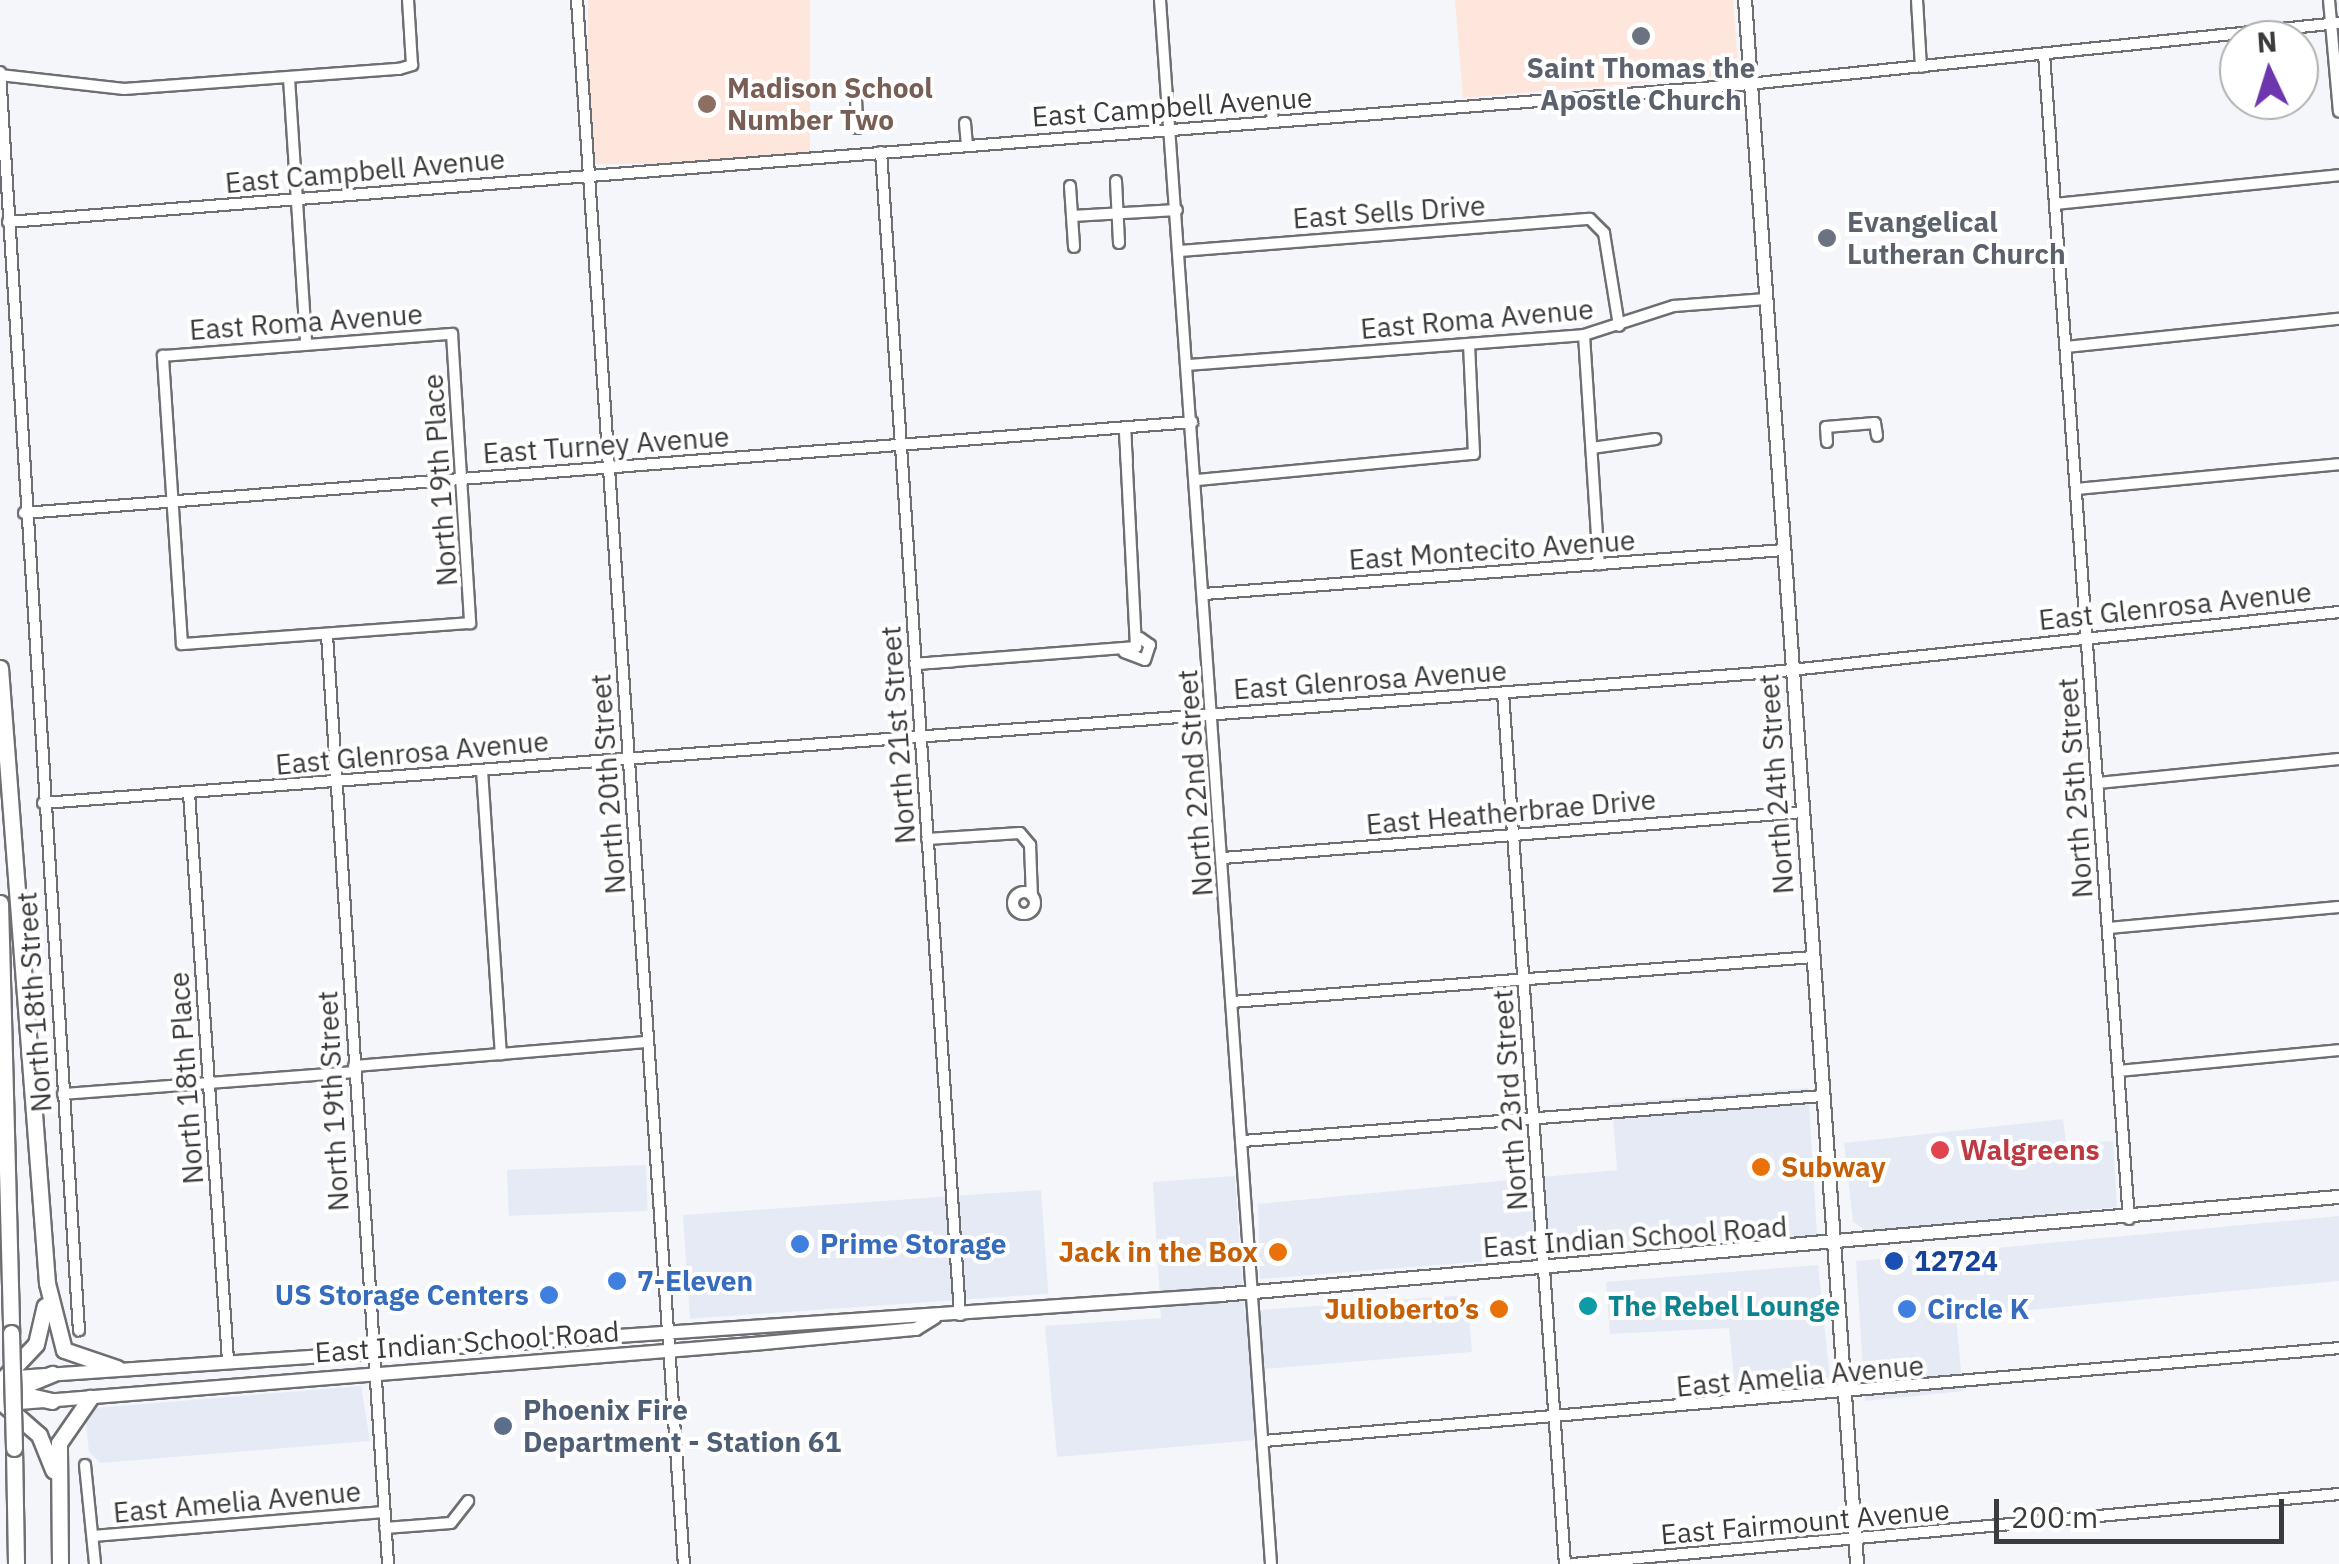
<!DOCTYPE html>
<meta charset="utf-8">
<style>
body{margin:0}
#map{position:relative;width:2339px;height:1564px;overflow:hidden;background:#f4f6fa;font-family:"IBM Plex Sans",sans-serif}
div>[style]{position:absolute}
.built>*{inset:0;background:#e6eaf5;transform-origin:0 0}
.education>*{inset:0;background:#fee6dc;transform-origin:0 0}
.roads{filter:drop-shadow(2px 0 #6e6f73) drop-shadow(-2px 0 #6e6f73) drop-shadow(0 2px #6e6f73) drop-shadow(0 -2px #6e6f73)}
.minor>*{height:10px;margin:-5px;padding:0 5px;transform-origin:5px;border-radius:5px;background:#fff}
.minor>.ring{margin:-5px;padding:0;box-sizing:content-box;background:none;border:10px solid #fff;border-radius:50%}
.major>*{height:12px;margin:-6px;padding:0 6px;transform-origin:6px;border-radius:6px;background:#fff}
.highway>*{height:15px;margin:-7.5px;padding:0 7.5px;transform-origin:7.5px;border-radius:7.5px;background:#fff}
.bridges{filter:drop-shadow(2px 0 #6e6f73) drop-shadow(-2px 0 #6e6f73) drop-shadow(0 2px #6e6f73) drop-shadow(0 -2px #6e6f73)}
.highway-bridge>*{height:15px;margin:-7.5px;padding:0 7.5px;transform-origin:7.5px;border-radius:7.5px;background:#fff}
.dots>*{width:28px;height:28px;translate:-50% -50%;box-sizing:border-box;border:5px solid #fff;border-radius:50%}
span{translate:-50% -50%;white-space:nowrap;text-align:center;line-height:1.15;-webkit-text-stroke:8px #fff;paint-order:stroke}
.worship-label{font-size:28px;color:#5b616d;font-weight:700}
.left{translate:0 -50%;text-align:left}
.education-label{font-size:28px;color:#785e54;font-weight:700}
.street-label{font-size:28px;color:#3a3b3c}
.health-label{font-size:28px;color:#be3a42;font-weight:700}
.food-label{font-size:28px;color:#c56008;font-weight:700}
.right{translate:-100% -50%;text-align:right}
.shop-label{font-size:28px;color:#366cbe;font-weight:700}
.transit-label{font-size:28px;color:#164399;font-weight:700}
.culture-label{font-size:28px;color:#0d838f;font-weight:700}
.service-label{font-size:28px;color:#4e5e75;font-weight:700}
.north{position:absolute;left:2219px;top:20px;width:100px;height:100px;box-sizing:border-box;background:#fff;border:2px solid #b0b1b1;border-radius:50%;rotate:356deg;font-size:28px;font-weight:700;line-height:40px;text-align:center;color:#3a3b3c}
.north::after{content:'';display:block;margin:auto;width:35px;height:45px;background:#6d36ad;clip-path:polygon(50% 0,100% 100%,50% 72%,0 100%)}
.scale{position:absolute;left:1994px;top:1499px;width:290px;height:45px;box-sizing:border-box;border:5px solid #3a3b3c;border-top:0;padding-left:12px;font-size:30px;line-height:35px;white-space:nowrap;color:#3a3b3c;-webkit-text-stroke:8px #fff;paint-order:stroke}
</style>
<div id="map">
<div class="built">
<div style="clip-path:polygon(1808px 1088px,1817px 1235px,1260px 1279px,1258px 1204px,1617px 1170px,1612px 1103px)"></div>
<div style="clip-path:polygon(2063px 1119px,2066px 1144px,2113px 1141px,2117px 1207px,1868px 1232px,1853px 1222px,1844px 1143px)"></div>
<div style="left:646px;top:1165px;width:46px;height:139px;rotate:88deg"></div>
<div style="clip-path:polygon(1235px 1176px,1244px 1311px,1467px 1295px,1472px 1352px,1251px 1370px,1256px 1440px,1057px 1457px,1045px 1326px,1161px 1318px,1153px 1182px)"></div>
<div style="left:1041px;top:1190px;width:104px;height:359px;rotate:86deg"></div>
<div style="clip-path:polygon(2339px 1216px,2339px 1281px,1956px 1317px,1963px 1391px,1865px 1401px,1856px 1261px)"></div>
<div style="clip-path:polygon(1818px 1265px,1831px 1388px,1736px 1397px,1729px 1328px,1610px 1334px,1606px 1282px)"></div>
<div style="clip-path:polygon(361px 1386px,370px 1441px,100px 1463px,89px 1452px,85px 1413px,95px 1408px)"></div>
</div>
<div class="education">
<div style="left:588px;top:0;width:222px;height:164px"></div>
<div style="clip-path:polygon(1455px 0,1733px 0,1738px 66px,1724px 76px,1463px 98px)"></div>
</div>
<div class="roads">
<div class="minor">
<div style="left:577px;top:0;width:1568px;rotate:86.09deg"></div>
<div style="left:1160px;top:0;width:1568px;rotate:85.94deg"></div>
<div style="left:1917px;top:0;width:67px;rotate:86.6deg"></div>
<div style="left:2329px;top:0;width:112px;rotate:84.9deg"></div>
<div style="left:2044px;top:54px;width:1168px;rotate:85.83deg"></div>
<div style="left:0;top:72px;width:1261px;rotate:86.41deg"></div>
<div style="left:0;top:75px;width:125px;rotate:6.4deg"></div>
<div style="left:124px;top:89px;width:276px;rotate:-4.2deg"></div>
<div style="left:399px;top:69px;width:14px;rotate:-17deg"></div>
<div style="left:412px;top:65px;width:65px;rotate:-93.5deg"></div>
<div style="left:289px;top:78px;width:267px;rotate:86.3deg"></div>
<div style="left:856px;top:97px;width:31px;rotate:88deg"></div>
<div style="left:1271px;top:100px;width:22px;rotate:85deg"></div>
<div style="left:965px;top:123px;width:23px;rotate:85deg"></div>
<div style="left:881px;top:152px;width:1166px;rotate:86.11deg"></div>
<div style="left:1116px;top:181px;width:62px;rotate:87.2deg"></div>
<div style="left:1070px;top:186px;width:61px;rotate:86.2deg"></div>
<div style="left:2055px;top:204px;width:285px;rotate:-5.8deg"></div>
<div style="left:1072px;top:216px;width:105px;rotate:-3.3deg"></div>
<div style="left:8px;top:222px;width:1726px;rotate:-4.52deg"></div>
<div style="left:1729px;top:86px;width:613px;rotate:-5.9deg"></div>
<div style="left:1180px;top:251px;width:411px;rotate:-4.5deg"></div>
<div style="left:1590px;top:219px;width:20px;rotate:45deg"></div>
<div style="left:1604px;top:233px;width:94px;rotate:80.8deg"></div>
<div style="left:452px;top:334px;width:290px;rotate:86.4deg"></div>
<div style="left:470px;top:623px;width:289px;rotate:175.8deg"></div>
<div style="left:182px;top:644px;width:289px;rotate:-93.8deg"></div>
<div style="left:163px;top:356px;width:290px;rotate:-4.4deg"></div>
<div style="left:1584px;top:335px;width:230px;rotate:86.3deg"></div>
<div style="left:2066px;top:347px;width:274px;rotate:-5.9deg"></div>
<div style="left:1188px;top:365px;width:397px;rotate:-4.3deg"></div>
<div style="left:1584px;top:335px;width:95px;rotate:-17.9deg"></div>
<div style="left:1674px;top:306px;width:92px;rotate:-4.4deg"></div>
<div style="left:1125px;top:427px;width:35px;rotate:87deg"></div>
<div style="left:1827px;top:442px;width:15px;rotate:-94deg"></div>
<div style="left:1826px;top:427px;width:49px;rotate:-4.7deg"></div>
<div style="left:1875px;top:423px;width:13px;rotate:81deg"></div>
<div style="left:1592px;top:448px;width:64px;rotate:-8.1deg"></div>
<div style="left:1197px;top:480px;width:278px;rotate:-5.4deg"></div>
<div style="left:1474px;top:454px;width:110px;rotate:-92.6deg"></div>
<div style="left:2076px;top:489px;width:264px;rotate:-5.4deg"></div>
<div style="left:24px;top:513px;width:1172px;rotate:-4.45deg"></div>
<div style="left:1204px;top:594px;width:582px;rotate:-4.34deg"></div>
<div style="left:327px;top:635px;width:931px;rotate:86.24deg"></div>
<div style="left:1124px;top:652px;width:22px;rotate:21deg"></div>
<div style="left:1145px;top:660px;width:16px;rotate:-72deg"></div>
<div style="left:1150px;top:645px;width:12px;rotate:-145deg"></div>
<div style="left:915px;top:664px;width:222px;rotate:-4.4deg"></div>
<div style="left:1136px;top:647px;width:220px;rotate:-92.9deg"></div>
<div style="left:915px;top:664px;width:39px;rotate:-4deg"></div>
<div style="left:1503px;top:693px;width:873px;rotate:85.93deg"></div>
<div style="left:482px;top:770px;width:285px;rotate:86.2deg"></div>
<div style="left:2098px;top:783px;width:242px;rotate:-5.7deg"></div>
<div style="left:189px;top:793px;width:569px;rotate:86.07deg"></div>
<div style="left:43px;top:803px;width:1734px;rotate:-4.33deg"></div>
<div style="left:1772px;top:672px;width:570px;rotate:-6.04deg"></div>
<div style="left:927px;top:839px;width:93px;rotate:-3.7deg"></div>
<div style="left:1020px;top:833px;width:16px;rotate:50deg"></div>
<div style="left:1030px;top:845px;width:51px;rotate:87.8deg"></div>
<div style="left:1223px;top:858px;width:582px;rotate:-4.53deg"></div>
<div class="ring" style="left:1013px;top:892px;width:12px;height:12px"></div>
<div style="left:2108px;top:928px;width:232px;rotate:-5.2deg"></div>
<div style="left:1232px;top:1002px;width:583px;rotate:-4.43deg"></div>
<div style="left:354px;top:1066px;width:294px;rotate:-4.7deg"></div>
<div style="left:2118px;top:1071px;width:222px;rotate:-5.4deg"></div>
<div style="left:63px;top:1094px;width:291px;rotate:-4.3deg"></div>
<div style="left:1243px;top:1141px;width:582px;rotate:-4.44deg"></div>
<div style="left:1264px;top:1441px;width:1079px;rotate:-4.94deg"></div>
<div style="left:85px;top:1465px;width:100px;rotate:84.2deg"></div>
<div style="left:385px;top:1528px;width:66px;rotate:-4.3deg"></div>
<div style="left:451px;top:1523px;width:28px;rotate:-52deg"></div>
<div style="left:93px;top:1536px;width:292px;rotate:-4.7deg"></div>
<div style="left:1573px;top:1564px;width:769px;rotate:-5.22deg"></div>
</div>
<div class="major">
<div style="left:1745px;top:0;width:1568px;rotate:85.9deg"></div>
<div style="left:2px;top:1378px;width:1221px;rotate:-3.9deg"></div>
<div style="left:1220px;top:1295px;width:1123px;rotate:-5.01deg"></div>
<div style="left:7px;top:1404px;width:748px;rotate:-4.6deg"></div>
<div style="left:753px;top:1344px;width:164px;rotate:-5.3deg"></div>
<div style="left:916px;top:1329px;width:22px;rotate:-32deg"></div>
</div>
<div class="highway">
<div style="left:0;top:668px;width:617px;rotate:85.63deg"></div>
<div style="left:47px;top:1283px;width:69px;rotate:75.8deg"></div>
<div style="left:64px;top:1350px;width:56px;rotate:18.8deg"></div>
<div style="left:0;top:903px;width:430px;rotate:88.5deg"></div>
<div style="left:0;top:1382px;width:52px;rotate:-46.5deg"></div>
<div style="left:36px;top:1344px;width:39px;rotate:-77deg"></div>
<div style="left:8px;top:1391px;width:45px;rotate:12.8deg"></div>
<div style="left:5px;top:1393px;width:51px;rotate:-22deg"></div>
<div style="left:0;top:1401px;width:52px;rotate:41.1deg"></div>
<div style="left:39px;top:1435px;width:38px;rotate:68deg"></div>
<div style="left:14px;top:1448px;width:116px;rotate:89deg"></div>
<div style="left:60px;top:1564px;width:121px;rotate:-90.5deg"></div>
<div style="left:59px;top:1443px;width:55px;rotate:-55.4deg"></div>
</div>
</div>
<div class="bridges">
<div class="highway-bridge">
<div style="left:11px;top:1333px;width:115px;rotate:88.5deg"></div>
</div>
</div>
<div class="dots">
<div style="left:1641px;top:36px;background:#6b7280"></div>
<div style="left:707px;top:104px;background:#8d6e63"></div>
<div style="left:1827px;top:238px;background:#6b7280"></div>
<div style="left:1940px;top:1150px;background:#e0444e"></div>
<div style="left:1761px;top:1167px;background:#e8710a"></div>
<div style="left:800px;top:1244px;background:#3f7fe0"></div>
<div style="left:1278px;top:1252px;background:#e8710a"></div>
<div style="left:1894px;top:1261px;background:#1a4fb4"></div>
<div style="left:617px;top:1281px;background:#3f7fe0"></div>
<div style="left:549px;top:1295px;background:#3f7fe0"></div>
<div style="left:1588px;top:1306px;background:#0f9aa8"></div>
<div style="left:1499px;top:1309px;background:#e8710a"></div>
<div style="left:1907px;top:1309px;background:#3f7fe0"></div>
<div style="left:503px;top:1426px;background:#5c6f8a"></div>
</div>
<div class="worship-label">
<span style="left:1641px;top:84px">Saint Thomas the<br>Apostle Church</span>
<span class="left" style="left:1847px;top:238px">Evangelical<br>Lutheran Church</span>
</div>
<div class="education-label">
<span class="left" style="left:727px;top:104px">Madison School<br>Number Two</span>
</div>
<div class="street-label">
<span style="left:1172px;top:107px;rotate:-4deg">East Campbell Avenue</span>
<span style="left:365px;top:171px;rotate:-5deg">East Campbell Avenue</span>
<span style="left:1389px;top:212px;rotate:-4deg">East Sells Drive</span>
<span style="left:1477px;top:319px;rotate:-5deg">East Roma Avenue</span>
<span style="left:306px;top:322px;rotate:-4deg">East Roma Avenue</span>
<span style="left:606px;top:445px;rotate:-4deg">East Turney Avenue</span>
<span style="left:440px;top:480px;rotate:-94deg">North 19th Place</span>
<span style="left:1492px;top:550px;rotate:-4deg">East Montecito Avenue</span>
<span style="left:2175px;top:606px;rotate:-6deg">East Glenrosa Avenue</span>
<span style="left:1370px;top:680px;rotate:-4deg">East Glenrosa Avenue</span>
<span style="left:898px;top:735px;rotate:-94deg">North 21st Street</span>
<span style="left:412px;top:753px;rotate:-5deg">East Glenrosa Avenue</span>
<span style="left:1195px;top:783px;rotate:-94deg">North 22nd Street</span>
<span style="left:608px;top:784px;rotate:-94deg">North 20th Street</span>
<span style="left:1776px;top:784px;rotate:-94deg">North 24th Street</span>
<span style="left:2075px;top:788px;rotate:-94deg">North 25th Street</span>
<span style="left:1511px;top:812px;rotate:-5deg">East Heatherbrae Drive</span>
<span style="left:34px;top:1002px;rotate:-94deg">North 18th Street</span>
<span style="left:186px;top:1078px;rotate:-94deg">North 18th Place</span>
<span style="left:1510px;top:1100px;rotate:-94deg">North 23rd Street</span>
<span style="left:333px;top:1101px;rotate:-93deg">North 19th Street</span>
<span style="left:1635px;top:1237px;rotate:-4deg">East Indian School Road</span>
<span style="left:467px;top:1342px;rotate:-4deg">East Indian School Road</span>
<span style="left:1800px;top:1376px;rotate:-5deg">East Amelia Avenue</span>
<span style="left:237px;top:1502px;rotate:-5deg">East Amelia Avenue</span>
<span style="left:1805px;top:1522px;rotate:-5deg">East Fairmount Avenue</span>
</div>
<div class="health-label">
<span class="left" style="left:1960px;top:1150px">Walgreens</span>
</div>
<div class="food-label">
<span class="left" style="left:1781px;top:1167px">Subway</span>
<span class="right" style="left:1258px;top:1252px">Jack in the Box</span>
<span class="right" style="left:1479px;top:1309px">Julioberto’s</span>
</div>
<div class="shop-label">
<span class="left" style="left:820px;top:1244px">Prime Storage</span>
<span class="left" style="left:637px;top:1281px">7-Eleven</span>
<span class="right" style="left:529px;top:1295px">US Storage Centers</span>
<span class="left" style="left:1927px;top:1309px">Circle K</span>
</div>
<div class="transit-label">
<span class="left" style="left:1914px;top:1261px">12724</span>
</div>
<div class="culture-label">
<span class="left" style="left:1608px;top:1306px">The Rebel Lounge</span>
</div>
<div class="service-label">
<span class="left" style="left:523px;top:1426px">Phoenix Fire<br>Department - Station 61</span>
</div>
<div class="north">N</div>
<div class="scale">200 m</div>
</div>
